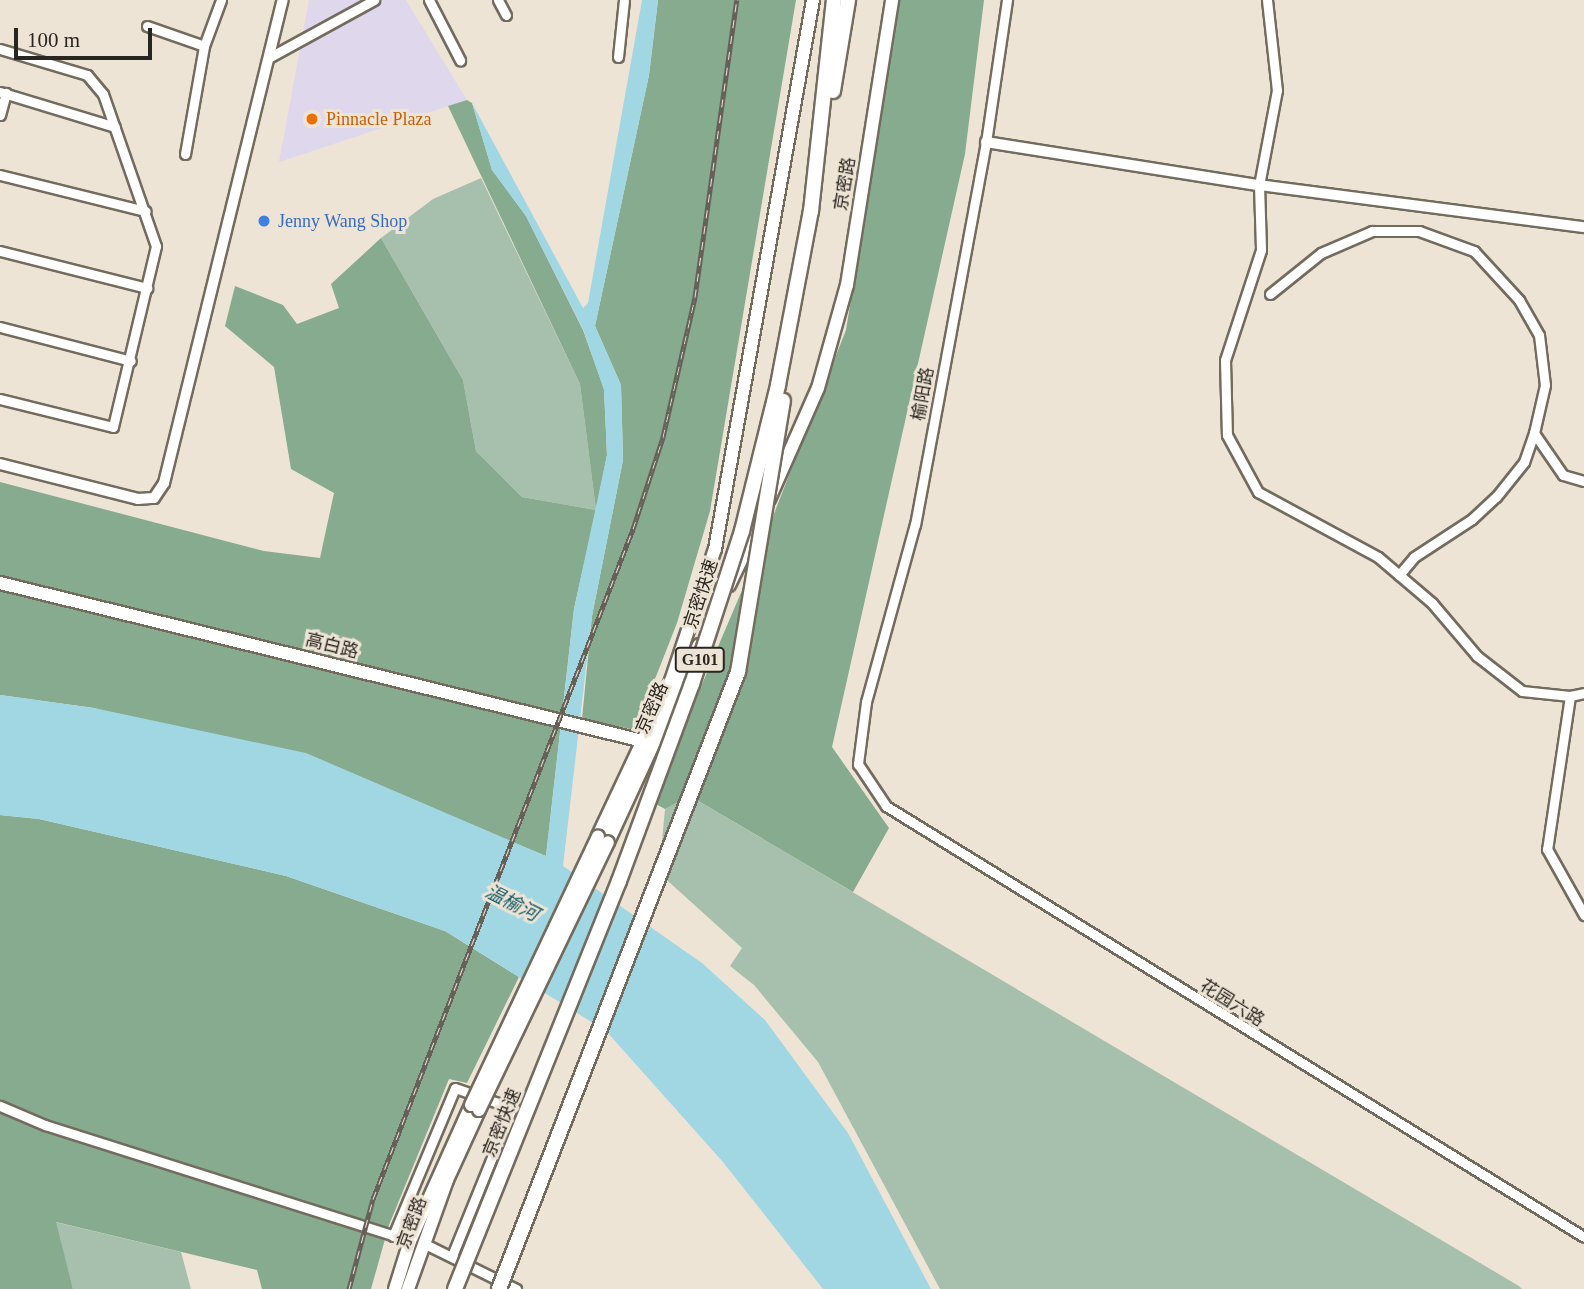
<!DOCTYPE html>
<meta charset="utf-8">
<style>
body{margin:0}
#map{position:relative;width:1584px;height:1289px;overflow:hidden;background:#eee4d6;font-family:"Times New Roman","Noto Sans SC",serif}
div>[style]{position:absolute}
.commercial>*{inset:0;background:#dfd7ec}
.green>*{inset:0;background:#a7c0ad}
.forest>*{inset:0;background:#86ab8f}
.water>*{inset:0;background:#a1d7e3}
.roads{filter:drop-shadow(2px 0 #736b5e) drop-shadow(-2px 0 #736b5e) drop-shadow(0 2px #736b5e) drop-shadow(0 -2px #736b5e)}
.minor>*{height:9px;margin:-4.5px;padding:0 4.5px;transform-origin:4.5px;border-radius:4.5px;background:#fff}
.tertiary>*{height:10px;margin:-5px;padding:0 5px;transform-origin:5px;border-radius:5px;background:#fff}
.secondary>*{height:12px;margin:-6px;padding:0 6px;transform-origin:6px;border-radius:6px;background:#fff}
.rail>*{height:5px;margin-top:-2.5px;transform-origin:0;background:repeating-linear-gradient(90deg,#eee4d6 0 8px,#666058 0 16px);box-sizing:border-box;border-block:2px solid #666058}
.bridges{filter:drop-shadow(2px 0 #736b5e) drop-shadow(-2px 0 #736b5e) drop-shadow(0 2px #736b5e) drop-shadow(0 -2px #736b5e)}
.secondary-bridge>*{height:12px;margin:-6px;padding:0 6px;transform-origin:6px;border-radius:6px;background:#fff}
.trunk-bridge>*{height:14px;margin:-7px;padding:0 7px;transform-origin:7px;border-radius:7px;background:#fff}
.dots>*{width:19px;height:19px;translate:-50% -50%;box-sizing:border-box;border:4px solid #eee4d6;border-radius:50%}
span{translate:-50% -50%;white-space:nowrap;text-align:center;line-height:1.15;-webkit-text-stroke:6px #eee4d6;paint-order:stroke}
.shield-label span{padding:2px 5px;background:#eee4d6;border:2px solid;border-radius:5px;-webkit-text-stroke-width:0}
.shield-label{font-size:16px;color:#292520;font-weight:700}
.food-label{font-size:18px;color:#c56008}
.left{translate:0 -50%;text-align:left}
.street-label{font-size:18px;color:#292520}
.shop-label{font-size:18px;color:#366cbe}
.water-label{font-size:19px;color:#115b68;font-style:italic}
.scale{position:absolute;left:14px;top:28px;width:138px;height:32px;box-sizing:border-box;border:4px solid #292520;border-top:0;padding-left:9px;font-size:21px;line-height:24px;white-space:nowrap;color:#292520;-webkit-text-stroke:5px #eee4d6;paint-order:stroke}
</style>
<div id="map">
<div class="commercial">
<div style="clip-path:polygon(309px 0,406px 0,467px 100px,279px 162px)"></div>
</div>
<div class="green">
<div style="clip-path:polygon(481px 178px,580px 384px,596px 510px,522px 497px,476px 451px,463px 380px,381px 238px,433px 199px)"></div>
<div style="clip-path:polygon(690px 796px,1519px 1286px,1522px 1289px,940px 1289px,818px 1062px,754px 985px,730px 966px,742px 948px,659px 873px,665px 809px)"></div>
<div style="clip-path:polygon(55px 1222px,181px 1252px,191px 1289px,73px 1289px)"></div>
</div>
<div class="forest">
<div style="clip-path:polygon(658px 0,796px 0,710px 511px,677px 623px,635px 730px,582px 719px,592px 616px,623px 460px,621px 385px,595px 326px,649px 75px)"></div>
<div style="clip-path:polygon(900px 0,984px 0,965px 154px,832px 747px,889px 828px,853px 892px,690px 796px,665px 809px,652px 802px,768px 529px,846px 330px)"></div>
<div style="clip-path:polygon(467px 100px,472px 103px,492px 170px,526px 216px,583px 330px,604px 389px,607px 455px,596px 510px,574px 609px,546px 856px,434px 810px,94px 708px,0 695px,0 482px,264px 551px,320px 558px,334px 493px,291px 469px,274px 367px,225px 326px,235px 286px,283px 305px,297px 324px,339px 308px,331px 284px,381px 238px,463px 380px,476px 451px,522px 497px,596px 510px,580px 384px,448px 106px)"></div>
<div style="clip-path:polygon(0 815px,39px 819px,286px 876px,445px 931px,519px 977px,467px 1083px,449px 1079px,389px 1225px,371px 1289px,262px 1289px,257px 1270px,56px 1222px,73px 1289px,0 1289px)"></div>
</div>
<div class="water">
<div style="clip-path:polygon(642px 0,658px 0,649px 75px,595px 326px,621px 385px,623px 460px,592px 616px,563px 866px,702px 963px,765px 1020px,848px 1133px,931px 1289px,823px 1289px,723px 1162px,606px 1031px,445px 931px,286px 876px,39px 819px,0 815px,0 695px,94px 708px,306px 753px,546px 856px,574px 609px,607px 455px,604px 390px,583px 329px,526px 216px,492px 170px,472px 103px,583px 308px,588px 303px)"></div>
</div>
<div class="roads">
<div class="minor">
<div style="left:429px;top:0;width:68px;rotate:62.7deg"></div>
<div style="left:498px;top:0;width:17px;rotate:62deg"></div>
<div style="left:1007px;top:0;width:144px;rotate:98.4deg"></div>
<div style="left:986px;top:142px;width:389px;rotate:100.5deg"></div>
<div style="left:915px;top:524px;width:185px;rotate:105.4deg"></div>
<div style="left:866px;top:702px;width:63px;rotate:97.4deg"></div>
<div style="left:858px;top:764px;width:50px;rotate:56.3deg"></div>
<div style="left:886px;top:806px;width:820px;rotate:31.69deg"></div>
<div style="left:1267px;top:0;width:91px;rotate:83.7deg"></div>
<div style="left:1277px;top:90px;width:97px;rotate:100.7deg"></div>
<div style="left:1259px;top:185px;width:65px;rotate:88.2deg"></div>
<div style="left:1261px;top:250px;width:116px;rotate:108.1deg"></div>
<div style="left:1225px;top:360px;width:75px;rotate:88.5deg"></div>
<div style="left:1227px;top:435px;width:65px;rotate:61.5deg"></div>
<div style="left:1258px;top:492px;width:136px;rotate:28.4deg"></div>
<div style="left:1378px;top:557px;width:71px;rotate:40.4deg"></div>
<div style="left:1432px;top:603px;width:70px;rotate:49.7deg"></div>
<div style="left:1477px;top:656px;width:57px;rotate:37.9deg"></div>
<div style="left:1522px;top:691px;width:48px;rotate:5.9deg"></div>
<div style="left:1570px;top:696px;width:14px;rotate:-12deg"></div>
<div style="left:147px;top:26px;width:60px;rotate:19.3deg"></div>
<div style="left:0;top:49px;width:91px;rotate:16.6deg"></div>
<div style="left:87px;top:75px;width:25px;rotate:50deg"></div>
<div style="left:103px;top:94px;width:161px;rotate:70.8deg"></div>
<div style="left:156px;top:246px;width:186px;rotate:103.4deg"></div>
<div style="left:113px;top:427px;width:116px;rotate:-166.1deg"></div>
<div style="left:270px;top:57px;width:119px;rotate:-28.7deg"></div>
<div style="left:618px;top:57px;width:57px;rotate:-84deg"></div>
<div style="left:0;top:92px;width:120px;rotate:16.9deg"></div>
<div style="left:0;top:115px;width:23px;rotate:-75deg"></div>
<div style="left:185px;top:154px;width:110px;rotate:-80deg"></div>
<div style="left:204px;top:46px;width:49px;rotate:-69.7deg"></div>
<div style="left:0;top:175px;width:150px;rotate:13.9deg"></div>
<div style="left:0;top:251px;width:152px;rotate:14.1deg"></div>
<div style="left:1270px;top:294px;width:65px;rotate:-38.8deg"></div>
<div style="left:1321px;top:253px;width:56px;rotate:-23.3deg"></div>
<div style="left:1372px;top:231px;width:47px"></div>
<div style="left:1419px;top:231px;width:59px;rotate:20deg"></div>
<div style="left:1474px;top:251px;width:67px;rotate:47.4deg"></div>
<div style="left:1519px;top:300px;width:40px;rotate:60.3deg"></div>
<div style="left:1539px;top:335px;width:50px;rotate:83.2deg"></div>
<div style="left:1545px;top:385px;width:49px;rotate:102.9deg"></div>
<div style="left:1534px;top:433px;width:51px;rotate:55.4deg"></div>
<div style="left:1563px;top:475px;width:22px;rotate:16deg"></div>
<div style="left:0;top:327px;width:135px;rotate:14.5deg"></div>
<div style="left:1399px;top:575px;width:23px;rotate:-50deg"></div>
<div style="left:1414px;top:557px;width:69px;rotate:-33.2deg"></div>
<div style="left:1472px;top:519px;width:33px;rotate:-43deg"></div>
<div style="left:1496px;top:497px;width:45px;rotate:-51.3deg"></div>
<div style="left:1524px;top:462px;width:31px;rotate:-71deg"></div>
<div style="left:1570px;top:696px;width:155px;rotate:98.5deg"></div>
<div style="left:1547px;top:849px;width:76px;rotate:60.7deg"></div>
<div style="left:0;top:1106px;width:49px;rotate:22.9deg"></div>
<div style="left:45px;top:1125px;width:383px;rotate:17.6deg"></div>
<div style="left:393px;top:1236px;width:160px;rotate:-67.3deg"></div>
<div style="left:455px;top:1088px;width:60px;rotate:19.3deg"></div>
<div style="left:512px;top:1108px;width:160px;rotate:112.1deg"></div>
<div style="left:423px;top:1243px;width:104px;rotate:26.3deg"></div>
</div>
<div class="tertiary">
<div style="left:986px;top:142px;width:276px;rotate:9deg"></div>
<div style="left:1259px;top:185px;width:328px;rotate:7.4deg"></div>
<div style="left:0;top:464px;width:142px;rotate:14.2deg"></div>
<div style="left:138px;top:499px;width:16px;rotate:-4deg"></div>
<div style="left:154px;top:498px;width:18px;rotate:-56deg"></div>
<div style="left:164px;top:483px;width:497px;rotate:-76.2deg"></div>
</div>
<div class="secondary">
<div style="left:769px;top:499px;width:121px;rotate:-66.2deg"></div>
<div style="left:818px;top:388px;width:107px;rotate:-74.3deg"></div>
<div style="left:847px;top:285px;width:289px;rotate:-81deg"></div>
<div style="left:0;top:583px;width:670px;rotate:13.81deg"></div>
<div style="left:729px;top:585px;width:73px;rotate:-64.1deg"></div>
<div style="left:598px;top:836px;width:171px;rotate:-64.8deg"></div>
<div style="left:671px;top:681px;width:139px;rotate:-71.6deg"></div>
<div style="left:715px;top:549px;width:558px;rotate:-79.88deg"></div>
<div style="left:608px;top:842px;width:217px;rotate:-65.2deg"></div>
<div style="left:395px;top:1289px;width:50px;rotate:-72.6deg"></div>
<div style="left:410px;top:1241px;width:149px;rotate:-65.8deg"></div>
<div style="left:408px;top:1289px;width:116px;rotate:-70.3deg"></div>
<div style="left:447px;top:1180px;width:77px;rotate:-65.4deg"></div>
</div>
</div>
<div class="rail">
<div style="left:349px;top:1289px;width:93px;rotate:-75.1deg"></div>
<div style="left:373px;top:1199px;width:719px;rotate:-68.79deg"></div>
<div style="left:633px;top:529px;width:97px;rotate:-71.9deg"></div>
<div style="left:663px;top:437px;width:144px;rotate:-77.1deg"></div>
<div style="left:695px;top:297px;width:300px;rotate:-82deg"></div>
</div>
<div class="bridges">
<div class="secondary-bridge">
<div style="left:471px;top:1105px;width:297px;rotate:-64.7deg"></div>
<div style="left:479px;top:1110px;width:297px;rotate:-64.3deg"></div>
</div>
<div class="trunk-bridge">
<div style="left:833px;top:91px;width:92px;rotate:-80.6deg"></div>
<div style="left:455px;top:1289px;width:440px;rotate:-68.1deg"></div>
<div style="left:619px;top:881px;width:210px;rotate:-69.7deg"></div>
<div style="left:692px;top:684px;width:161px;rotate:-71.9deg"></div>
<div style="left:742px;top:531px;width:150px;rotate:-76.1deg"></div>
<div style="left:778px;top:385px;width:177px;rotate:-79.3deg"></div>
<div style="left:811px;top:211px;width:212px;rotate:-83.8deg"></div>
<div style="left:499px;top:1289px;width:662px;rotate:-68.83deg"></div>
<div style="left:738px;top:672px;width:275px;rotate:-80.6deg"></div>
</div>
</div>
<div class="dots">
<div style="left:312px;top:119px;background:#e8710a"></div>
<div style="left:264px;top:221px;background:#3f7fe0"></div>
</div>
<div class="shield-label">
<span style="left:700px;top:660px">G101</span>
</div>
<div class="food-label">
<span class="left" style="left:326px;top:119px">Pinnacle Plaza</span>
</div>
<div class="street-label">
<span style="left:845px;top:184px;rotate:-81deg">京密路</span>
<span style="left:923px;top:394px;rotate:-80deg">榆阳路</span>
<span style="left:701px;top:594px;rotate:-72deg">京密快速</span>
<span style="left:332px;top:646px;rotate:14deg">高白路</span>
<span style="left:652px;top:708px;rotate:-66deg">京密路</span>
<span style="left:1232px;top:1003px;rotate:32deg">花园六路</span>
<span style="left:502px;top:1123px;rotate:-68deg">京密快速</span>
<span style="left:412px;top:1223px;rotate:-70deg">京密路</span>
</div>
<div class="shop-label">
<span class="left" style="left:278px;top:221px">Jenny Wang Shop</span>
</div>
<div class="water-label">
<span style="left:512px;top:903px;rotate:27deg">温榆河</span>
</div>
<div class="scale">100 m</div>
</div>
